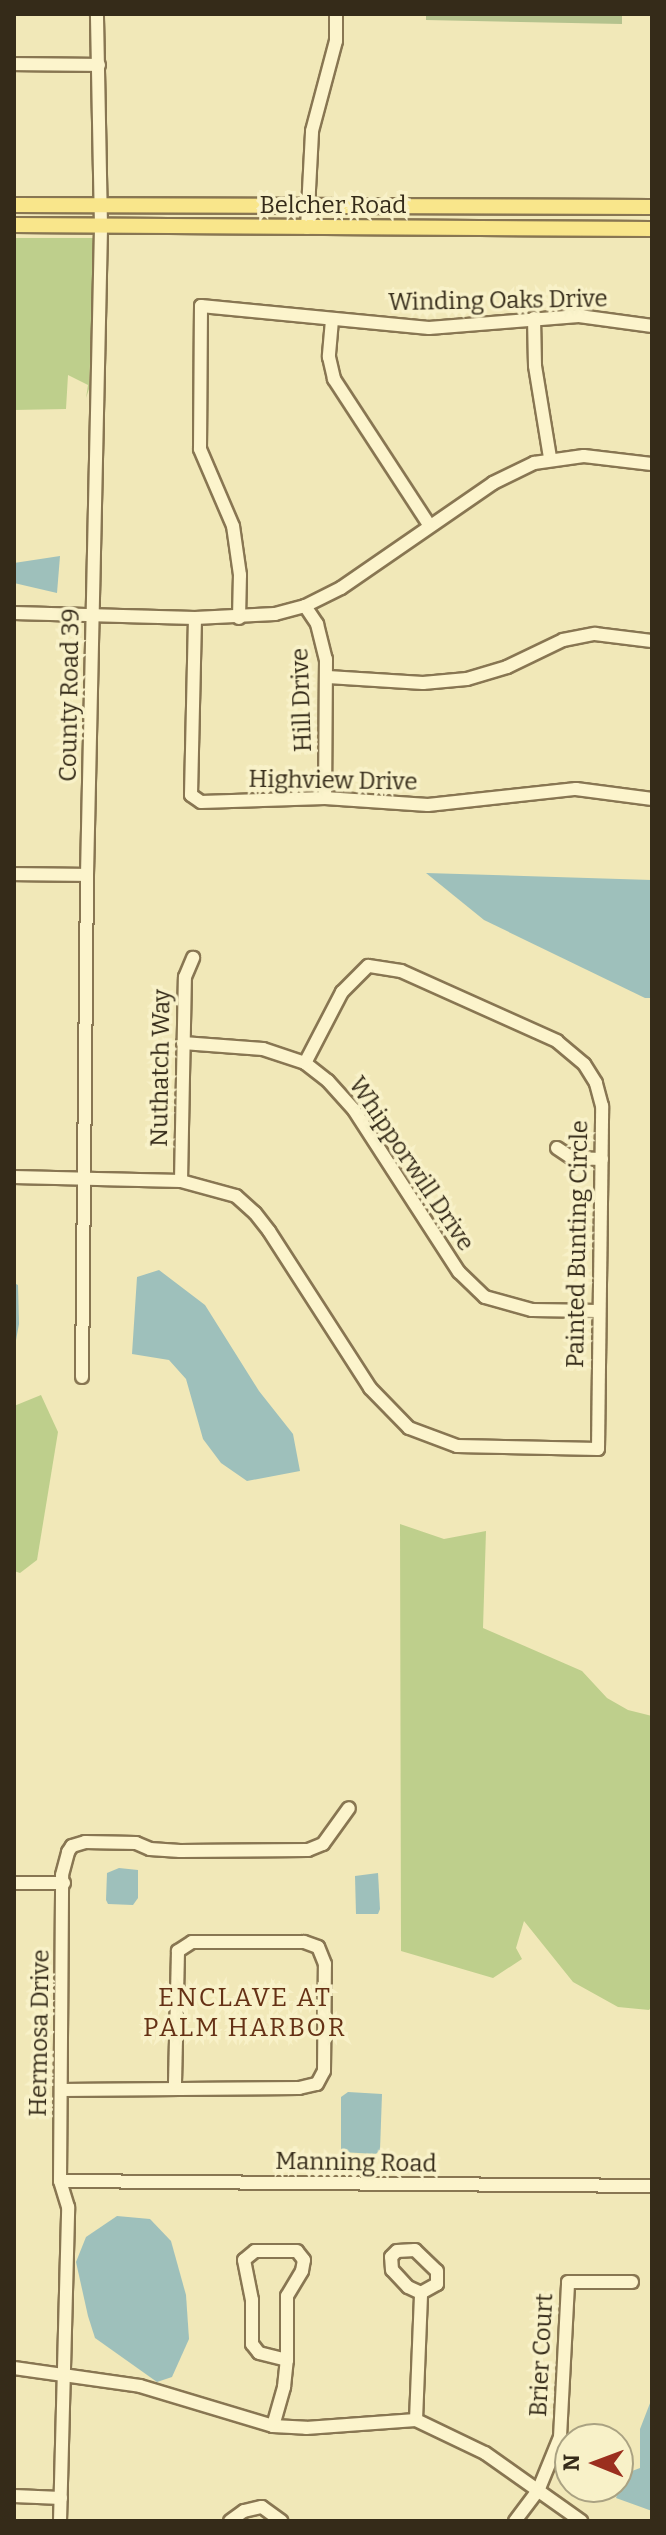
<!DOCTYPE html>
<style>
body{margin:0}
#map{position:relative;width:666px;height:2535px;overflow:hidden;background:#f1e8b8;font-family:Bitter,serif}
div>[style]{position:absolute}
.green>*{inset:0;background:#becf8c}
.cemetery>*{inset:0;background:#b4c28d}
.water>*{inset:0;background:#9ec0bb}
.roads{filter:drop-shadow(2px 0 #887652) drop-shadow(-2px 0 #887652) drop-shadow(0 2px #887652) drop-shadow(0 -2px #887652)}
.minor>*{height:12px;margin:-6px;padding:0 6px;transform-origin:6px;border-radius:6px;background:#fcf4cc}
.major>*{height:14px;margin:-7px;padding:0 7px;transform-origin:7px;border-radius:7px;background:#f9e68b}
span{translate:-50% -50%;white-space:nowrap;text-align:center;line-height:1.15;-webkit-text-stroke:7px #f8f1c8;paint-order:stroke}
.street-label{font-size:24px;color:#352b19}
.neighbourhood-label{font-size:26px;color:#653115;letter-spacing:2px}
.frame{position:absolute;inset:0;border:16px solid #352b19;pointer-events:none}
.north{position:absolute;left:554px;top:2423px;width:80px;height:80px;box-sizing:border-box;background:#f8f1c8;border:2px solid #aaa282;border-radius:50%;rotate:271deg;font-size:22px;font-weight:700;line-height:32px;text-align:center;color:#352b19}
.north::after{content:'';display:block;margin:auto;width:28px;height:36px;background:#9b2f1e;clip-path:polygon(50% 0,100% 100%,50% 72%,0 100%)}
</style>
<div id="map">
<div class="green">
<div style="clip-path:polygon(14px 238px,95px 238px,89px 389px,86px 398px,88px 385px,68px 375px,66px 409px,14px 410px)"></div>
<div style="clip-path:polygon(41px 1395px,58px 1432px,37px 1560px,20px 1573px,14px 1571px,14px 1406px)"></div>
<div style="clip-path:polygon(400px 1524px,444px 1539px,486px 1531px,483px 1628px,582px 1671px,607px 1698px,628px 1710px,652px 1716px,652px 2006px,649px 2010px,618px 2007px,573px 1982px,524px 1921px,516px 1948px,522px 1959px,493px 1978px,401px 1951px)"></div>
</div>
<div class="cemetery">
<div style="clip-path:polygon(426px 14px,622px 14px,622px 24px,426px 20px)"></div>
</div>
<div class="water">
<div style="clip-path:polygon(60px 556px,57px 593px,14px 583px,14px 563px)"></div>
<div style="clip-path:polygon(426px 873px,652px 880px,652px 998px,645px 998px,484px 920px)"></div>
<div style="clip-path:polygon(159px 1270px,205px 1305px,259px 1391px,293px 1434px,300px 1471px,247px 1481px,221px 1463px,203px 1439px,186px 1379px,169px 1360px,132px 1354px,137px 1277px)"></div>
<div style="clip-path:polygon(14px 1283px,18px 1285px,19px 1324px,14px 1351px)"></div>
<div style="clip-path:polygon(119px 1868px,138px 1870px,138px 1898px,133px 1905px,108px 1904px,106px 1900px,107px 1873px)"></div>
<div style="clip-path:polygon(378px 1873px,380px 1909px,378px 1914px,356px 1914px,355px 1876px)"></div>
<div style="clip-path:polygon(348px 2092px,382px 2094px,380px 2150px,376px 2154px,341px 2152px,341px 2097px)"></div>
<div style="clip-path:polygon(117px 2216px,150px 2219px,171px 2241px,186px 2295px,189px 2339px,172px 2377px,157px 2382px,95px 2338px,88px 2316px,76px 2262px,86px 2237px)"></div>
<div style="clip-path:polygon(652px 2398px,652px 2511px,616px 2498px,624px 2474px,640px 2468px,640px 2429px)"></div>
</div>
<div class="roads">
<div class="minor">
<div style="left:14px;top:64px;width:85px;rotate:0.7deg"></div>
<div style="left:307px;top:228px;width:97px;rotate:-87deg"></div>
<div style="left:312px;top:131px;width:93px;rotate:-75.1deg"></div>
<div style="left:336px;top:41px;width:27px;rotate:-90deg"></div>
<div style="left:534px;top:318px;width:48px;rotate:88.8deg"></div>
<div style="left:535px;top:366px;width:93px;rotate:80.7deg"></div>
<div style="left:332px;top:320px;width:37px;rotate:95deg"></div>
<div style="left:329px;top:357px;width:23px;rotate:77deg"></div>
<div style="left:334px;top:379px;width:174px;rotate:56.9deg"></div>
<div style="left:305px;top:606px;width:22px;rotate:56deg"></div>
<div style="left:317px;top:624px;width:36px;rotate:76deg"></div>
<div style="left:326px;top:659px;width:139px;rotate:90.4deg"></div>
<div style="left:14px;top:613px;width:181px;rotate:1.6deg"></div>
<div style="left:195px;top:618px;width:80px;rotate:-2.9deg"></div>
<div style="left:275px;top:614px;width:31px;rotate:-15deg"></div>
<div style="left:305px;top:606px;width:40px;rotate:-26.6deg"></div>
<div style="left:341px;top:588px;width:185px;rotate:-34.6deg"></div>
<div style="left:493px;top:483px;width:46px;rotate:-26deg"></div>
<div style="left:534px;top:463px;width:50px;rotate:-8deg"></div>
<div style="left:584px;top:456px;width:68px;rotate:6.7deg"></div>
<div style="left:195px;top:618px;width:177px;rotate:91.3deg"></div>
<div style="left:191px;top:795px;width:12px;rotate:35deg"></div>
<div style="left:201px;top:802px;width:124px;rotate:-1.8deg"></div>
<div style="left:325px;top:798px;width:103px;rotate:3.9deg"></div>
<div style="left:428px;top:805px;width:149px;rotate:-6.2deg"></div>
<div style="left:576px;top:789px;width:77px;rotate:7.5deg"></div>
<div style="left:239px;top:618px;width:43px;rotate:-88.7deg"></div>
<div style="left:240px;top:575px;width:49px;rotate:-98.1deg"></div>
<div style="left:233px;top:526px;width:84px;rotate:-113.2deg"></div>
<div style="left:200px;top:449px;width:143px;rotate:-89.6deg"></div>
<div style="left:201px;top:306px;width:229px;rotate:5.5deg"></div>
<div style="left:429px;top:328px;width:150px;rotate:-4.6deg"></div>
<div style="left:579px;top:316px;width:74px;rotate:7.8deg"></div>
<div style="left:328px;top:677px;width:95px;rotate:3.6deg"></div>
<div style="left:423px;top:683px;width:44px;rotate:-5.2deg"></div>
<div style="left:467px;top:679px;width:42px;rotate:-16.7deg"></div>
<div style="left:507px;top:667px;width:62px;rotate:-25.7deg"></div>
<div style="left:563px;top:640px;width:33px;rotate:-11deg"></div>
<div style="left:595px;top:634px;width:57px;rotate:7deg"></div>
<div style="left:14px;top:874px;width:73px;rotate:0.8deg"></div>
<div style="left:183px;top:1043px;width:80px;rotate:4.3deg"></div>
<div style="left:263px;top:1049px;width:44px;rotate:18.4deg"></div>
<div style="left:305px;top:1063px;width:29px;rotate:38deg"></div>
<div style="left:328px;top:1081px;width:39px;rotate:48deg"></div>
<div style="left:354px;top:1110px;width:193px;rotate:57.1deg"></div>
<div style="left:459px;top:1272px;width:36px;rotate:44deg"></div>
<div style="left:485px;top:1297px;width:49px;rotate:15.5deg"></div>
<div style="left:532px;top:1310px;width:67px;rotate:0.9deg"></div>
<div style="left:557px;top:1148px;width:18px;rotate:34deg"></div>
<div style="left:572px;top:1158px;width:30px;rotate:2deg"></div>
<div style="left:14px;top:1177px;width:167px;rotate:1.4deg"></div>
<div style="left:181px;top:1181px;width:57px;rotate:15.3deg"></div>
<div style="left:236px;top:1196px;width:25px;rotate:42deg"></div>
<div style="left:255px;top:1213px;width:23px;rotate:52deg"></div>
<div style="left:269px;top:1231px;width:187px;rotate:57.2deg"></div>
<div style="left:370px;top:1388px;width:56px;rotate:45.7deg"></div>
<div style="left:409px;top:1428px;width:51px;rotate:20.6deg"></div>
<div style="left:457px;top:1446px;width:141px;rotate:1.2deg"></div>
<div style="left:598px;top:1449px;width:343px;rotate:-89.3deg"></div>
<div style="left:602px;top:1106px;width:24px;rotate:-105deg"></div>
<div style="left:596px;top:1083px;width:22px;rotate:-122deg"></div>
<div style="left:584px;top:1064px;width:35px;rotate:-140deg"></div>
<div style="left:557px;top:1041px;width:171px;rotate:-155.8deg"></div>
<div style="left:401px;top:971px;width:33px;rotate:-171deg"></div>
<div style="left:368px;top:966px;width:37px;rotate:135deg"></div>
<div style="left:342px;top:992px;width:80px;rotate:117.5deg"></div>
<div style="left:181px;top:1181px;width:204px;rotate:-88.9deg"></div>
<div style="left:185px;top:977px;width:21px;rotate:-67deg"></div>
<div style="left:82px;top:1377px;width:502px;rotate:-89.43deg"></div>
<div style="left:87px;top:875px;width:649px;rotate:-88.76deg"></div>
<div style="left:101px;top:226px;width:212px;rotate:-91.1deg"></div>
<div style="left:14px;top:1883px;width:50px"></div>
<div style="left:61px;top:2090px;width:238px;rotate:-0.5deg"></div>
<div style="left:299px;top:2088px;width:18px;rotate:-13deg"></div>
<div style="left:317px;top:2084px;width:15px;rotate:-62deg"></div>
<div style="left:324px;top:2071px;width:107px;rotate:-89.5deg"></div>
<div style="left:325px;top:1964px;width:18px;rotate:-112deg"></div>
<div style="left:318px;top:1947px;width:15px;rotate:-160deg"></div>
<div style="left:304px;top:1942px;width:112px;rotate:180deg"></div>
<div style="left:192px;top:1942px;width:17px;rotate:147deg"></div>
<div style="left:178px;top:1951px;width:136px;rotate:91.3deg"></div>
<div style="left:60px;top:2181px;width:592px;rotate:0.48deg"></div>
<div style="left:14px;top:2368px;width:127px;rotate:8.1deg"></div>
<div style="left:140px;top:2386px;width:139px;rotate:16.7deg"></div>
<div style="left:273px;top:2426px;width:33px;rotate:3deg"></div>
<div style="left:306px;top:2428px;width:110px;rotate:-4.2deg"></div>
<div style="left:416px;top:2420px;width:76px;rotate:25.6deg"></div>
<div style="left:485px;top:2453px;width:118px;rotate:35.3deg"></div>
<div style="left:416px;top:2420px;width:127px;rotate:-87.7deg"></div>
<div style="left:421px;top:2293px;width:14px;rotate:-155deg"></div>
<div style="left:408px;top:2287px;width:23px;rotate:-133deg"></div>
<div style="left:392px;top:2270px;width:13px;rotate:-94deg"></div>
<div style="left:391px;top:2257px;width:8px;rotate:-45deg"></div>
<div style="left:397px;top:2251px;width:18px;rotate:-3deg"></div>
<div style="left:415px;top:2250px;width:30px;rotate:44deg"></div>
<div style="left:437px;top:2271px;width:13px;rotate:90deg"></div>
<div style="left:437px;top:2284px;width:18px;rotate:151deg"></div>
<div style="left:273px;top:2426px;width:41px;rotate:-74.2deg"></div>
<div style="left:284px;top:2387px;width:27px;rotate:-84deg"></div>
<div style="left:287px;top:2360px;width:64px;rotate:-90deg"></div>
<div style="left:287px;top:2296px;width:29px;rotate:-59deg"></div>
<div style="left:302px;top:2271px;width:11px;rotate:-80deg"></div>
<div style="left:304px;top:2260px;width:11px;rotate:-128deg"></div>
<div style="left:297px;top:2251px;width:42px;rotate:180deg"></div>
<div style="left:255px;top:2251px;width:14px;rotate:141deg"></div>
<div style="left:244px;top:2260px;width:41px;rotate:78.7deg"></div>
<div style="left:252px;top:2300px;width:44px;rotate:90deg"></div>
<div style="left:252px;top:2344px;width:11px;rotate:52deg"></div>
<div style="left:259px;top:2353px;width:29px;rotate:14deg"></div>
<div style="left:14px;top:2496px;width:47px;rotate:2.4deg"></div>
<div style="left:60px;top:2521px;width:314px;rotate:-88.5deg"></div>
<div style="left:68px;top:2207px;width:27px;rotate:-107deg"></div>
<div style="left:60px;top:2181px;width:306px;rotate:-89.6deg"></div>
<div style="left:62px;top:1875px;width:24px;rotate:-75deg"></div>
<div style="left:68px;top:1852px;width:7px;rotate:-56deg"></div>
<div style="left:72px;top:1846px;width:14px;rotate:-17deg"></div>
<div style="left:85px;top:1842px;width:51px;rotate:1.1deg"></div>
<div style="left:136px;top:1843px;width:15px;rotate:23deg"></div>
<div style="left:150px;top:1849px;width:30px;rotate:4deg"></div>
<div style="left:180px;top:1851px;width:128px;rotate:-0.4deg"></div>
<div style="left:308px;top:1850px;width:16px;rotate:-22deg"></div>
<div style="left:323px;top:1844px;width:44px;rotate:-54.2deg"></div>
<div style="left:230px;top:2521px;width:17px;rotate:-36deg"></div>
<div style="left:244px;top:2511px;width:18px;rotate:-13deg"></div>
<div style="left:262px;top:2507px;width:24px;rotate:36deg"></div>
<div style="left:515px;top:2521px;width:38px;rotate:-53deg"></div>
<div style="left:538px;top:2491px;width:58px;rotate:-67.8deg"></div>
<div style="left:560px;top:2437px;width:155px;rotate:-87deg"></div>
<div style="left:568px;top:2282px;width:64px"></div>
</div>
<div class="major">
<div style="left:14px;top:205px;width:638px;rotate:0.18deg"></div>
<div style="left:14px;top:225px;width:638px;rotate:0.36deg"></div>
</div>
</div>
<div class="street-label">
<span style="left:333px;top:206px">Belcher Road</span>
<span style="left:498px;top:301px;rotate:-1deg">Winding Oaks Drive</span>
<span style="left:70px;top:695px;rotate:-89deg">County Road 39</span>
<span style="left:302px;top:700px;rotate:-92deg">Hill Drive</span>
<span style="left:333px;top:781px;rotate:1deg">Highview Drive</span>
<span style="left:161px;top:1068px;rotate:-89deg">Nuthatch Way</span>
<span style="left:411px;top:1164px;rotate:56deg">Whipporwill Drive</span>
<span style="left:578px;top:1244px;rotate:-89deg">Painted Bunting Circle</span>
<span style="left:40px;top:2033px;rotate:-89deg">Hermosa Drive</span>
<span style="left:356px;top:2163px;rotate:1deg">Manning Road</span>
<span style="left:542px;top:2355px;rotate:-87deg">Brier Court</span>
</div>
<div class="neighbourhood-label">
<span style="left:245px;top:2013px">ENCLAVE AT<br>PALM HARBOR</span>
</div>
<div class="frame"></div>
<div class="north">N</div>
</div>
